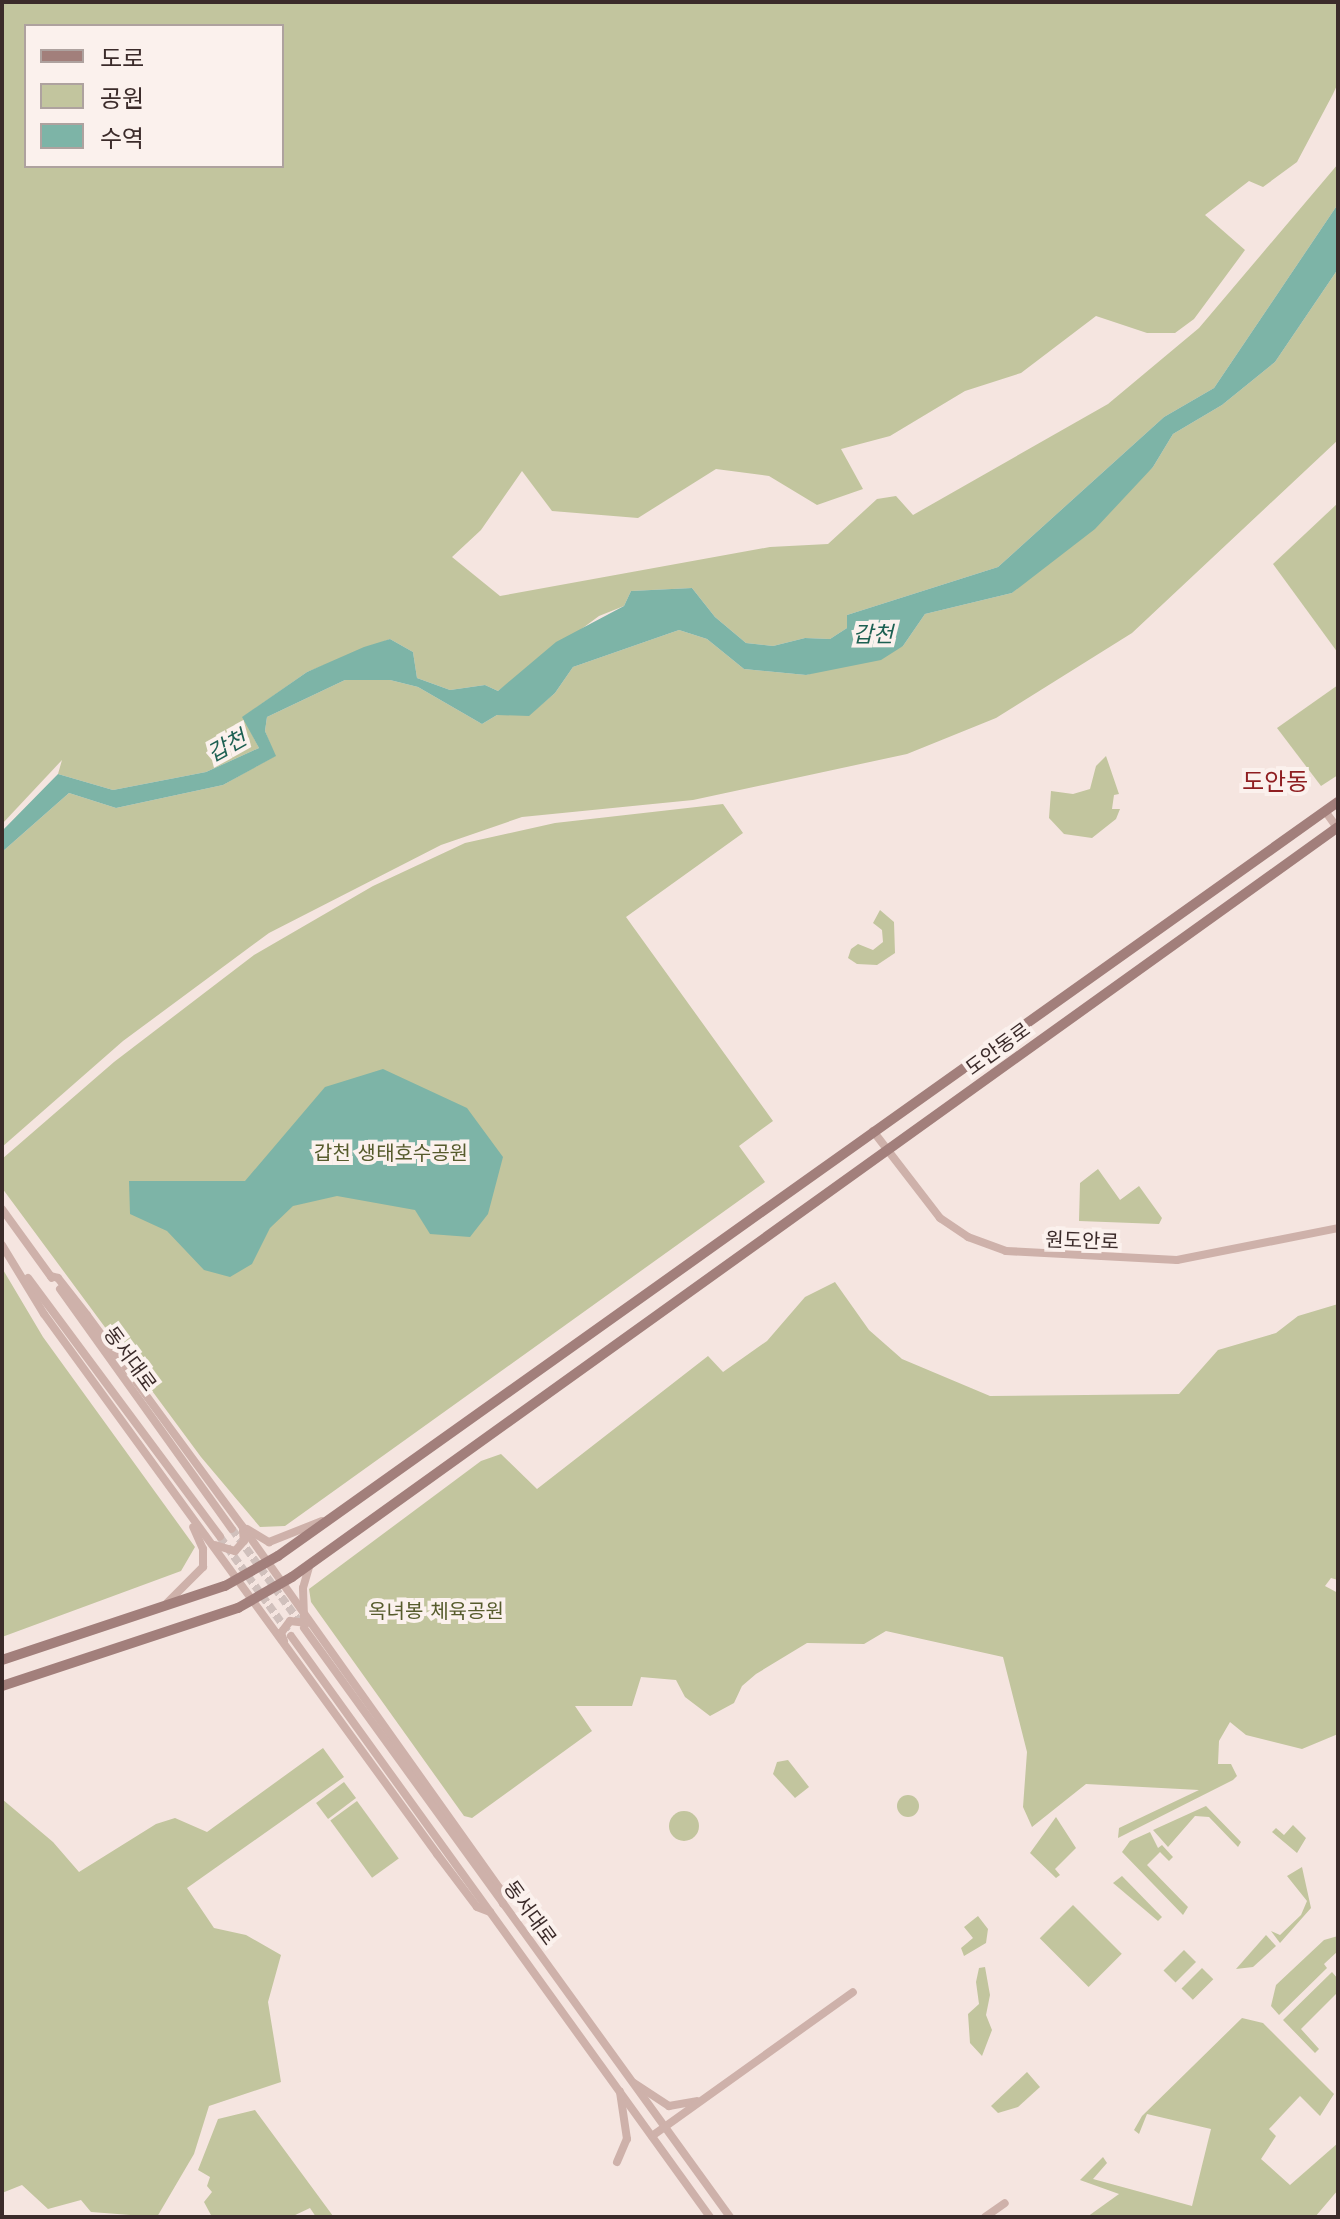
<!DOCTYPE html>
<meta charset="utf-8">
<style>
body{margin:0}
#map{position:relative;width:1340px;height:2219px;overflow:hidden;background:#f5e5e0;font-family:"Work Sans","Noto Sans KR",sans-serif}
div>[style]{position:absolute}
.green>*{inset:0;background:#c2c59e;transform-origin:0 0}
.round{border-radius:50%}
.water>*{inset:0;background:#7db4a7}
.tertiary-tunnel>*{height:8px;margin-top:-4px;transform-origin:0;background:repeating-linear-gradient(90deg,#d0c0bc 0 8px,transparent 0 12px)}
.tertiary>*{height:8px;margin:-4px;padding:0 4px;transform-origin:4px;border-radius:4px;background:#ceb1aa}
.secondary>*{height:10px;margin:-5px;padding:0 5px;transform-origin:5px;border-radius:5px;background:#a27f7b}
span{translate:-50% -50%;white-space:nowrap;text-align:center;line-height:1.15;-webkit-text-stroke:8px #fbf1ed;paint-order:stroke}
.street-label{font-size:20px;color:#3b2b2a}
.park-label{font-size:20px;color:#565b2c}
.water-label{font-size:22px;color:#1d6052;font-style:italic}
.quarter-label{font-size:24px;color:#8f1e21}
.frame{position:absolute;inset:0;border:4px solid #3b2b2a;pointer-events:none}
.legend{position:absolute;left:24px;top:24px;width:260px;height:144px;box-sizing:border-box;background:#fbf1ed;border:2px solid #aea29f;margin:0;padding:10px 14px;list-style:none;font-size:24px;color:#3b2b2a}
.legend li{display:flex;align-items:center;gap:16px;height:40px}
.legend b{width:40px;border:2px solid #aea29f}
</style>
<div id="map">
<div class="green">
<div style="clip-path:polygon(evenodd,2px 2px,1338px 2px,1338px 83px,1333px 94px,1297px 162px,1263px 187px,1249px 181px,1205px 215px,1245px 250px,1194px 319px,1175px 333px,1147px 333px,1096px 316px,1021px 373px,965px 391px,890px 436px,841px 449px,863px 489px,817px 505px,769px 476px,716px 469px,638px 518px,552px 511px,522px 471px,481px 530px,452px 557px,500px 596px,770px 547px,828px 544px,877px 499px,896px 496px,913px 515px,1108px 404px,1199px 328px,1338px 164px,1338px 204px,1214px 388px,1164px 417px,998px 567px,847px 615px,847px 628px,830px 639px,805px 638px,773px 646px,746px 643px,715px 617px,692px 588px,631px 591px,624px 606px,599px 616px,498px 691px,485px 685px,450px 690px,417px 678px,413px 652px,390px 639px,307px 672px,243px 717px,259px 748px,206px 772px,113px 790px,58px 774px,62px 760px,2px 824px,2px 2px,26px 26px,282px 26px,282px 166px,26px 166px,26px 26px)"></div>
<div style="clip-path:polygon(1338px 269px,1338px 440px,1132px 633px,996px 718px,907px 754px,693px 800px,522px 817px,441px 845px,269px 933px,123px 1041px,2px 1147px,2px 852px,69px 793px,116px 808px,223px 785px,275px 756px,265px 731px,267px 717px,345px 680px,390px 680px,418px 687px,482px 724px,497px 715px,529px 715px,555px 693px,573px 667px,679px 630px,707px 639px,744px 669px,806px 675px,903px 646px,925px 614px,1012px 593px,1153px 467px,1173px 434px,1222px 405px,1275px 362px)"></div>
<div style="clip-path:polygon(1338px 503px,1338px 653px,1273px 564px)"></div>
<div style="clip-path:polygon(1338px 685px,1338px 775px,1321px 786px,1277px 728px)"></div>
<div style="clip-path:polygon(1106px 756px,1119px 794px,1114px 795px,1112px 809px,1120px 809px,1116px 819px,1092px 838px,1064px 834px,1049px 818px,1051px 791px,1073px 794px,1090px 789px,1096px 766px)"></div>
<div style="clip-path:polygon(723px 804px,743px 833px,626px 917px,773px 1121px,739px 1146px,765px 1182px,285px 1526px,260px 1527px,201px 1457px,2px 1188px,2px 1159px,114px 1062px,254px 955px,373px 886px,465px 843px,555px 823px)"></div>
<div style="clip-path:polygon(880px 910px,894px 922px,895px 953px,877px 965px,857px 964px,848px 958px,851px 949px,858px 944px,873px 950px,883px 942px,882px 930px,873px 923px)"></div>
<div style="clip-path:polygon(1098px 1169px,1120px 1200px,1139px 1186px,1162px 1218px,1159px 1224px,1079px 1221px,1080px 1183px)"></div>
<div style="clip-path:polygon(2px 1268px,43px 1337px,195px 1547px,181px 1571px,2px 1637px)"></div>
<div style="clip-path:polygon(835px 1282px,869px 1330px,902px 1359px,990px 1396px,1179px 1394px,1218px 1350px,1276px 1333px,1298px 1316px,1338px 1304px,1338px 1580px,1331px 1578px,1325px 1586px,1338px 1593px,1338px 1734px,1302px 1749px,1246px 1735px,1230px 1722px,1219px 1741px,1218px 1764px,1231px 1764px,1237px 1776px,1233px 1780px,1118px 1838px,1119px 1828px,1199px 1790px,1086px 1784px,1032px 1827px,1023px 1807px,1027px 1752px,1003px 1657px,886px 1631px,864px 1644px,807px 1643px,756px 1674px,742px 1686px,734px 1703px,710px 1716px,685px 1697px,676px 1680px,641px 1677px,632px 1706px,575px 1706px,592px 1731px,472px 1818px,464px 1816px,311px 1602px,309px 1589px,481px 1461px,501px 1454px,537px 1489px,708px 1356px,723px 1372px,767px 1341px,805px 1297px)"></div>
<div style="clip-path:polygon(323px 1748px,344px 1777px,187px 1888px,214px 1928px,246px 1935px,281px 1955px,268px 2002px,281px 2082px,209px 2106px,194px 2154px,157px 2217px,91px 2212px,81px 2200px,48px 2209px,22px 2185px,2px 2193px,2px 1799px,53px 1842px,79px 1872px,156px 1824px,175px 1818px,207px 1832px)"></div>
<div style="clip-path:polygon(788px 1760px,809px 1787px,795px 1798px,773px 1774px,777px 1762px)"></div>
<div style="left:344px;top:1782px;width:20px;height:35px;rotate:53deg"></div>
<div class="round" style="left:897px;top:1795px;width:22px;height:22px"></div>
<div style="left:357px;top:1801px;width:71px;height:33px;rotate:54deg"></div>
<div style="clip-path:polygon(1206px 1806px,1241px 1842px,1238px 1847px,1209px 1817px,1195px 1816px,1168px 1847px,1153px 1830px)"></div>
<div class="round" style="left:669px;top:1811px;width:30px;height:30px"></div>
<div style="clip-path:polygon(1056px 1817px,1076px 1848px,1055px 1869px,1060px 1875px,1056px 1878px,1030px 1853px)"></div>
<div style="clip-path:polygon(1293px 1825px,1306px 1838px,1297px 1853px,1272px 1832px,1276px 1828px,1284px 1835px)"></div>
<div style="clip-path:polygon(1150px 1832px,1158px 1848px,1162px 1845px,1173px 1857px,1169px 1861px,1160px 1852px,1147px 1865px,1188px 1907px,1183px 1915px,1122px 1852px,1130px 1841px)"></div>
<div style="clip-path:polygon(1302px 1867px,1311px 1908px,1280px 1943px,1271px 1931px,1280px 1935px,1301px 1915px,1307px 1901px,1287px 1876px)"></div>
<div style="clip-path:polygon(1122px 1876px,1162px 1917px,1158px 1921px,1113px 1883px)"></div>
<div style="left:1073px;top:1905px;width:69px;height:47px;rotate:45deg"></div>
<div style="clip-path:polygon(978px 1916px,988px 1929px,986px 1943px,964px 1956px,961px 1948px,973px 1938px,964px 1927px)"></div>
<div style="clip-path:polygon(1266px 1935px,1276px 1946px,1253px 1967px,1236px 1969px)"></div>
<div style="clip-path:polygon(1338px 1936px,1338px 1951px,1324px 1964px,1327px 1968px,1279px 2015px,1271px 2006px,1276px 1985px,1324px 1940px)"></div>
<div style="left:1184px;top:1950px;width:17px;height:29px;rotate:45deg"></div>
<div style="clip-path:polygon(985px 1967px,990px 1995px,986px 2015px,992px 2030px,982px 2056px,970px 2043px,968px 2014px,979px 2004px,976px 1982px,979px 1968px)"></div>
<div style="left:1202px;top:1968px;width:16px;height:29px;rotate:45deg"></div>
<div style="clip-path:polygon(1332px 1972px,1338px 1979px,1338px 1992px,1301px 2029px,1319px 2049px,1315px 2053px,1283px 2020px)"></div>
<div style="clip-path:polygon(1242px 2018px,1263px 2023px,1334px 2094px,1320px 2116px,1300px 2096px,1269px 2129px,1276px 2136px,1261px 2159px,1290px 2185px,1338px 2143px,1338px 2190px,1315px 2217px,1087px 2217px,1119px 2194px,1080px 2180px,1103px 2157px,1107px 2163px,1093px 2179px,1192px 2206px,1211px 2129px,1147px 2114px,1139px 2134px,1134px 2130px,1142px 2116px)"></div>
<div style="clip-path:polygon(1027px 2072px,1040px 2087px,1018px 2107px,998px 2113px,991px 2106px)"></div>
<div style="clip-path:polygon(255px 2110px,333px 2216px,316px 2217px,310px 2208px,291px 2217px,212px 2217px,204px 2202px,212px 2192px,207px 2186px,210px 2177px,198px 2170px,218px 2119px)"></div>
</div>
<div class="water">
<div style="clip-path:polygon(1338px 204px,1338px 269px,1275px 362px,1222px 405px,1173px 434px,1153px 467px,1095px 529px,1012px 593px,925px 614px,903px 646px,881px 660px,806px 675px,744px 669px,707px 639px,679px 630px,573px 667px,555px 693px,529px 716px,497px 715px,482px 724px,418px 687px,390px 680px,345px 680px,267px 717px,265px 731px,276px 756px,223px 785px,116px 808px,69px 793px,2px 852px,2px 831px,58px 774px,113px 790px,206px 772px,259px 748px,242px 717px,307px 672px,364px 647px,390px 639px,413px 652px,417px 678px,450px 690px,485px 685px,498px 691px,556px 642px,624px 606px,631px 591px,692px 588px,715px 617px,746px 643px,773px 646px,805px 638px,830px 639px,847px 628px,847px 615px,998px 567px,1164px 417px,1214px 388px)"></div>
<div style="clip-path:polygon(383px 1069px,467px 1108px,503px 1157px,488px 1214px,470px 1237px,430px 1234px,415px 1210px,337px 1196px,293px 1206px,270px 1228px,252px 1264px,230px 1277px,204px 1270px,167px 1231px,130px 1214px,129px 1181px,245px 1181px,325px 1087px)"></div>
</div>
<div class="tertiary-tunnel">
<div style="left:232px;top:1529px;width:117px;rotate:54deg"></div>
<div style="left:220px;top:1537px;width:122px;rotate:54.4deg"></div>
</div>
<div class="tertiary">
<div style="left:1325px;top:811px;width:22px;rotate:54deg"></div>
<div style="left:873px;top:1131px;width:110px;rotate:52.4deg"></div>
<div style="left:940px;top:1218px;width:34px;rotate:34deg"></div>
<div style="left:968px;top:1237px;width:40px;rotate:20.2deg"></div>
<div style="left:1006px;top:1251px;width:171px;rotate:3deg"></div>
<div style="left:1177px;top:1260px;width:164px;rotate:-11.2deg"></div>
<div style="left:2px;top:1209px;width:85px;rotate:54.1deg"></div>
<div style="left:2px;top:1245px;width:81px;rotate:58.7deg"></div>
<div style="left:44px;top:1314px;width:668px;rotate:53.95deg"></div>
<div style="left:437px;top:1854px;width:66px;rotate:53deg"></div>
<div style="left:477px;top:1907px;width:14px;rotate:21deg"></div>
<div style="left:51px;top:1276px;width:7px;rotate:16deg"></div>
<div style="left:58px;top:1278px;width:47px;rotate:51.9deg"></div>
<div style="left:87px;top:1315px;width:262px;rotate:53.7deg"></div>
<div style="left:242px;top:1526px;width:444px;rotate:54.6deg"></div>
<div style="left:499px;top:1888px;width:16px;rotate:76deg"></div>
<div style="left:28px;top:1278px;width:322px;rotate:53.4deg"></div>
<div style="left:60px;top:1289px;width:295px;rotate:54.4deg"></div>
<div style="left:247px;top:1529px;width:26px;rotate:31deg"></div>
<div style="left:269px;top:1542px;width:57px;rotate:-21.6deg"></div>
<div style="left:215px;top:1545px;width:21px;rotate:17deg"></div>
<div style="left:235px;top:1551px;width:13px;rotate:-48deg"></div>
<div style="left:244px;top:1541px;width:10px;rotate:-96deg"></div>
<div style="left:167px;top:1603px;width:51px;rotate:-45deg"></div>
<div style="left:203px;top:1567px;width:18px;rotate:-90deg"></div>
<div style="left:203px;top:1549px;width:24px;rotate:-114deg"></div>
<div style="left:304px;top:1617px;width:29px;rotate:-92deg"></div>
<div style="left:303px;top:1588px;width:25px;rotate:-74deg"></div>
<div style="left:304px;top:1628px;width:727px;rotate:54.12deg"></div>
<div style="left:291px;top:1636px;width:716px;rotate:54.2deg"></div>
<div style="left:284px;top:1641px;width:9px;rotate:-111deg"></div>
<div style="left:281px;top:1633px;width:15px;rotate:-53deg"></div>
<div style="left:290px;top:1621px;width:17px;rotate:7deg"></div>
<div style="left:634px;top:2083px;width:42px;rotate:33.3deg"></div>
<div style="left:669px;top:2106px;width:28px;rotate:-10deg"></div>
<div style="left:652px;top:2136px;width:247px;rotate:-35.6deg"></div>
<div style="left:617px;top:2162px;width:25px;rotate:-67deg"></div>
<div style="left:627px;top:2139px;width:48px;rotate:-98.5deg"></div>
<div style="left:985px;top:2217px;width:24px;rotate:-35deg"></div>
</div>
<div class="secondary">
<div style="left:2px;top:1660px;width:235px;rotate:-18.4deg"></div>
<div style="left:225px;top:1586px;width:61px;rotate:-29.5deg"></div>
<div style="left:278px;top:1556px;width:1301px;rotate:-35.43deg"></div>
<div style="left:2px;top:1686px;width:249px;rotate:-18.3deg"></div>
<div style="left:238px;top:1608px;width:62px;rotate:-29.9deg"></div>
<div style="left:292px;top:1577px;width:1287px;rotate:-35.64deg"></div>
</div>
<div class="street-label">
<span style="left:998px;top:1049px;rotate:-36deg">도안동로</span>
<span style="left:1082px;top:1241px;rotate:2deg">원도안로</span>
<span style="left:130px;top:1359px;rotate:54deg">동서대로</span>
<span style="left:530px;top:1913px;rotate:54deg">동서대로</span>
</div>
<div class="park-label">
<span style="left:391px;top:1153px">갑천 생태호수공원</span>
<span style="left:436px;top:1611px">옥녀봉 체육공원</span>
</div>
<div class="water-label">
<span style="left:873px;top:635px">갑천</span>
<span style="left:227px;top:746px;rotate:-29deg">갑천</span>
</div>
<div class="quarter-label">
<span style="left:1275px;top:783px">도안동</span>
</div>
<div class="frame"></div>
<ul class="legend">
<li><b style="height:10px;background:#a27f7b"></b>도로</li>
<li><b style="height:22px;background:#c2c59e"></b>공원</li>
<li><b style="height:22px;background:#7db4a7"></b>수역</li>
</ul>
</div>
